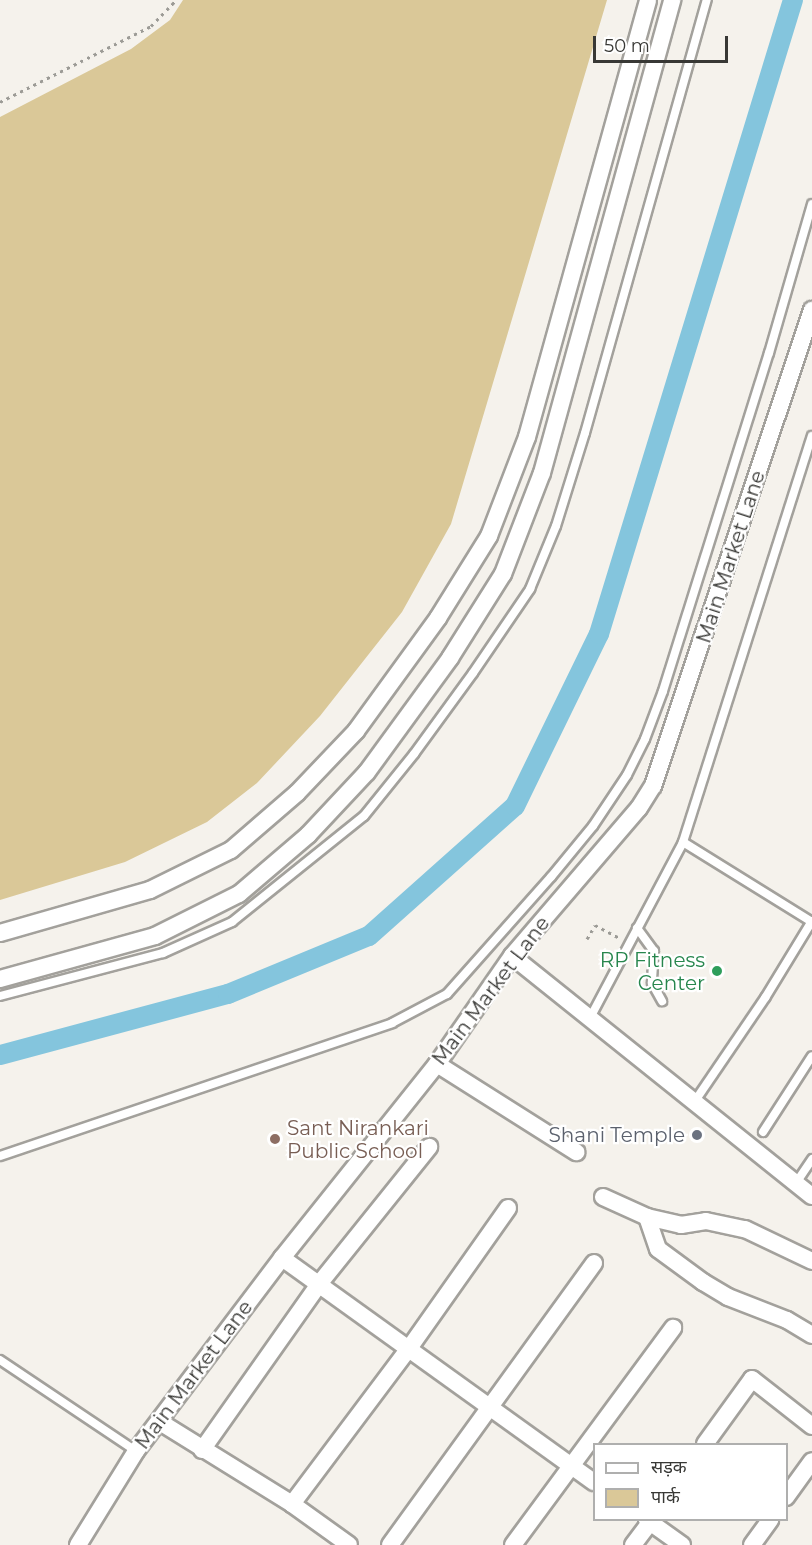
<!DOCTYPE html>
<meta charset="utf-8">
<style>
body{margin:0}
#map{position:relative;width:812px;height:1545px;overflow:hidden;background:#f5f2ec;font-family:Montserrat,"Noto Sans Devanagari",sans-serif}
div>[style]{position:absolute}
.green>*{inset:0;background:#dac898}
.canal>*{height:20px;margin:-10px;padding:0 10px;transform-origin:10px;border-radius:10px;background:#84c5dd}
.path>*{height:3px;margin-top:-1.5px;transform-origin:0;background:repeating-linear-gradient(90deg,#9c9b96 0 3px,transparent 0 7.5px)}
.roads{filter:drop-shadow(2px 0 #a3a19c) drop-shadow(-2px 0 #a3a19c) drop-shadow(0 2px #a3a19c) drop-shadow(0 -2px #a3a19c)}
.lane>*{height:8px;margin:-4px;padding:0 4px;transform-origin:4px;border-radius:4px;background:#fff}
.street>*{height:16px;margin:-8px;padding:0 8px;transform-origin:8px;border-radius:8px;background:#fff}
.dots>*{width:16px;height:16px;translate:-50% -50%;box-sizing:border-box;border:3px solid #fff;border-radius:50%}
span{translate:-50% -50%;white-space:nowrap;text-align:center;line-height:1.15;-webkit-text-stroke:4.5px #fff;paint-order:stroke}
.street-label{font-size:20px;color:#383835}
.leisure-label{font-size:20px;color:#27864d}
.right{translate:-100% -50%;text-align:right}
.education-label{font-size:20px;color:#785e54}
.left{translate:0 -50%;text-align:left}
.worship-label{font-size:20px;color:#5b616d}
.legend{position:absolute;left:593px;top:1443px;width:195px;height:78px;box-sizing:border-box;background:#fff;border:2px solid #afafae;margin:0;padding:8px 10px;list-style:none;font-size:18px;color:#383835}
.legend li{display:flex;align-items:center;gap:12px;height:30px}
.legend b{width:30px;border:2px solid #afafae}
.scale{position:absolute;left:593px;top:36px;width:135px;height:27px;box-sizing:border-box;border:3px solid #383835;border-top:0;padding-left:8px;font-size:18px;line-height:21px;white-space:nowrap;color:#383835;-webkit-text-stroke:4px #fff;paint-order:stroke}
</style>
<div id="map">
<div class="green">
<div style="clip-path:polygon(183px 0,607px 0,451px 524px,402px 612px,320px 716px,257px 783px,207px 822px,125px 862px,0 900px,0 117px,131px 49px,170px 20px)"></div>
</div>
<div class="canal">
<div style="left:0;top:1055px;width:236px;rotate:-15deg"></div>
<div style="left:228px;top:994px;width:152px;rotate:-22.4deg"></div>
<div style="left:369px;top:936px;width:195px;rotate:-41.7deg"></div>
<div style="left:515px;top:806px;width:191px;rotate:-64deg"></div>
<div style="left:599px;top:634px;width:663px;rotate:-72.99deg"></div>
</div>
<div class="path">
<div style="left:0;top:102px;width:169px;rotate:-26.7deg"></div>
<div style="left:151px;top:26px;width:36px;rotate:-46deg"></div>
<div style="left:587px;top:939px;width:16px;rotate:-60deg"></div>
<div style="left:595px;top:925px;width:27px;rotate:28deg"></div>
</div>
<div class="roads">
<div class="lane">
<div style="left:683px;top:842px;width:152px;rotate:31.8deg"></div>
<div style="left:637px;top:928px;width:29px;rotate:54deg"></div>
<div style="left:654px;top:951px;width:32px;rotate:94deg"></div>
<div style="left:652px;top:983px;width:21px;rotate:61deg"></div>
<div style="left:0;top:996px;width:169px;rotate:-14.8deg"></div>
<div style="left:163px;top:953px;width:76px;rotate:-24.2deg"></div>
<div style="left:232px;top:922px;width:169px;rotate:-38.8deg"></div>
<div style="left:364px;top:816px;width:80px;rotate:-51.1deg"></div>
<div style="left:414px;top:754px;width:100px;rotate:-53.9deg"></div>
<div style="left:473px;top:673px;width:102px;rotate:-55.8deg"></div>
<div style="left:530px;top:589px;width:68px;rotate:-67.6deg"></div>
<div style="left:556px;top:526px;width:97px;rotate:-72.7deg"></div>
<div style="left:585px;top:433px;width:450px;rotate:-74.3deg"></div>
<div style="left:590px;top:1018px;width:199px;rotate:-62.1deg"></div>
<div style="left:683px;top:842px;width:426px;rotate:-72.4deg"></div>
<div style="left:695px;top:1101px;width:125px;rotate:-55.8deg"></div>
<div style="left:765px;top:998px;width:90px;rotate:-58.6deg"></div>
<div style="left:763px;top:1132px;width:90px;rotate:-57.2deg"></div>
<div style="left:0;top:1156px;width:414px;rotate:-18.7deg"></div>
<div style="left:392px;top:1023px;width:62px;rotate:-27.8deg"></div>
<div style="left:447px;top:994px;width:157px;rotate:-48.4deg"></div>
<div style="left:551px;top:877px;width:66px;rotate:-50.5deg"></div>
<div style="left:593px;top:826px;width:61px;rotate:-56.3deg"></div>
<div style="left:627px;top:775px;width:40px;rotate:-63.4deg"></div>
<div style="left:645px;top:739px;width:51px;rotate:-69.4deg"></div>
<div style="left:663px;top:691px;width:354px;rotate:-72.6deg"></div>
<div style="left:769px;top:353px;width:155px;rotate:-73.9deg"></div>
<div style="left:796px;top:1183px;width:29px;rotate:-56deg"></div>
<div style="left:0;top:1360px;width:164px;rotate:33.8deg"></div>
</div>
<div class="street">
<div style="left:0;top:933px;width:156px;rotate:-16deg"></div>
<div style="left:150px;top:890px;width:90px;rotate:-26.3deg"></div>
<div style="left:231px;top:850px;width:87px;rotate:-40.8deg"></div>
<div style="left:297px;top:793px;width:86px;rotate:-46.4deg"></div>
<div style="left:356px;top:731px;width:140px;rotate:-54deg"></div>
<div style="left:438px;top:618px;width:97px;rotate:-58.1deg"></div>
<div style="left:489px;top:536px;width:106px;rotate:-69deg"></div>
<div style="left:527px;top:437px;width:453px;rotate:-74.5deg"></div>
<div style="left:512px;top:956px;width:384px;rotate:38.7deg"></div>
<div style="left:0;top:979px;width:161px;rotate:-15.5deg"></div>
<div style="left:155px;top:936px;width:94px;rotate:-26.6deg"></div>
<div style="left:239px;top:894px;width:91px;rotate:-40.5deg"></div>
<div style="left:308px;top:835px;width:86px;rotate:-46.9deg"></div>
<div style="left:367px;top:772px;width:141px;rotate:-53.9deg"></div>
<div style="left:450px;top:658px;width:99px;rotate:-57.8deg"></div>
<div style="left:503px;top:574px;width:108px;rotate:-68.9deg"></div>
<div style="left:542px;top:473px;width:491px;rotate:-74.6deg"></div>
<div style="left:437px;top:1064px;width:165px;rotate:32.3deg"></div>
<div style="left:603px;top:1197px;width:48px;rotate:24.4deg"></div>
<div style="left:647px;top:1217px;width:34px;rotate:71deg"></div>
<div style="left:658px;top:1249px;width:56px;rotate:36.3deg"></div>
<div style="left:703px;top:1282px;width:29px;rotate:31deg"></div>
<div style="left:728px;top:1297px;width:63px;rotate:21.3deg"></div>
<div style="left:787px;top:1320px;width:29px;rotate:31deg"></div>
<div style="left:647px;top:1217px;width:35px;rotate:13deg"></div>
<div style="left:681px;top:1225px;width:25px;rotate:-9deg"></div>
<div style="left:706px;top:1221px;width:40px;rotate:12deg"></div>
<div style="left:745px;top:1229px;width:74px;rotate:25.5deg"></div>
<div style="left:282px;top:1258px;width:384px;rotate:35.7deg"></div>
<div style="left:160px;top:1422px;width:155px;rotate:31.8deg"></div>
<div style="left:292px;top:1504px;width:70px;rotate:35.7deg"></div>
<div style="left:705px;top:1444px;width:80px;rotate:-54.1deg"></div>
<div style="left:752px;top:1379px;width:76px;rotate:38.1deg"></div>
<div style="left:202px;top:1450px;width:203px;rotate:-54.8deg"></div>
<div style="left:319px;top:1284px;width:176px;rotate:-51.2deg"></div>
<div style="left:786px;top:1497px;width:44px;rotate:-54.2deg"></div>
<div style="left:292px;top:1504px;width:196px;rotate:-53.1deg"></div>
<div style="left:410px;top:1347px;width:170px;rotate:-54.8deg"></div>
<div style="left:647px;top:1520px;width:43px;rotate:35.5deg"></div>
<div style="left:78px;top:1545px;width:110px;rotate:-58.3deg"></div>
<div style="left:136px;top:1451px;width:242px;rotate:-52.9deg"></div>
<div style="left:282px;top:1258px;width:248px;rotate:-51.4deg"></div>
<div style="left:437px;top:1064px;width:131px;rotate:-55.2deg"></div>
<div style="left:512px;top:956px;width:195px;rotate:-49.4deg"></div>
<div style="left:639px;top:808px;width:26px;rotate:-58deg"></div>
<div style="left:653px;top:786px;width:502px;rotate:-71.53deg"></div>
<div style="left:390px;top:1545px;width:348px;rotate:-54.1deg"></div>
<div style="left:513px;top:1545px;width:270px;rotate:-53.6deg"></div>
<div style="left:633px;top:1545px;width:31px;rotate:-53deg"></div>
<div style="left:752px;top:1545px;width:31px;rotate:-54deg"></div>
</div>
</div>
<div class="dots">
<div style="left:717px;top:971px;background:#2e9e5b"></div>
<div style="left:697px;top:1135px;background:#6b7280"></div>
<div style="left:275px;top:1139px;background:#8d6e63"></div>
</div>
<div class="street-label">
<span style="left:731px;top:557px;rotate:-72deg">Main Market Lane</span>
<span style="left:491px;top:991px;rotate:-53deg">Main Market Lane</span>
<span style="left:194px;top:1375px;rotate:-53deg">Main Market Lane</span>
</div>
<div class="leisure-label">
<span class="right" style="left:705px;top:972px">RP Fitness<br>Center</span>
</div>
<div class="education-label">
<span class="left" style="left:287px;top:1140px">Sant Nirankari<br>Public School</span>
</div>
<div class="worship-label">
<span class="right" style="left:685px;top:1135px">Shani Temple</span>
</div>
<ul class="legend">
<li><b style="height:8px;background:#fff"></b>सड़क</li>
<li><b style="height:16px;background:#dac898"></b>पार्क</li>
</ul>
<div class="scale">50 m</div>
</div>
